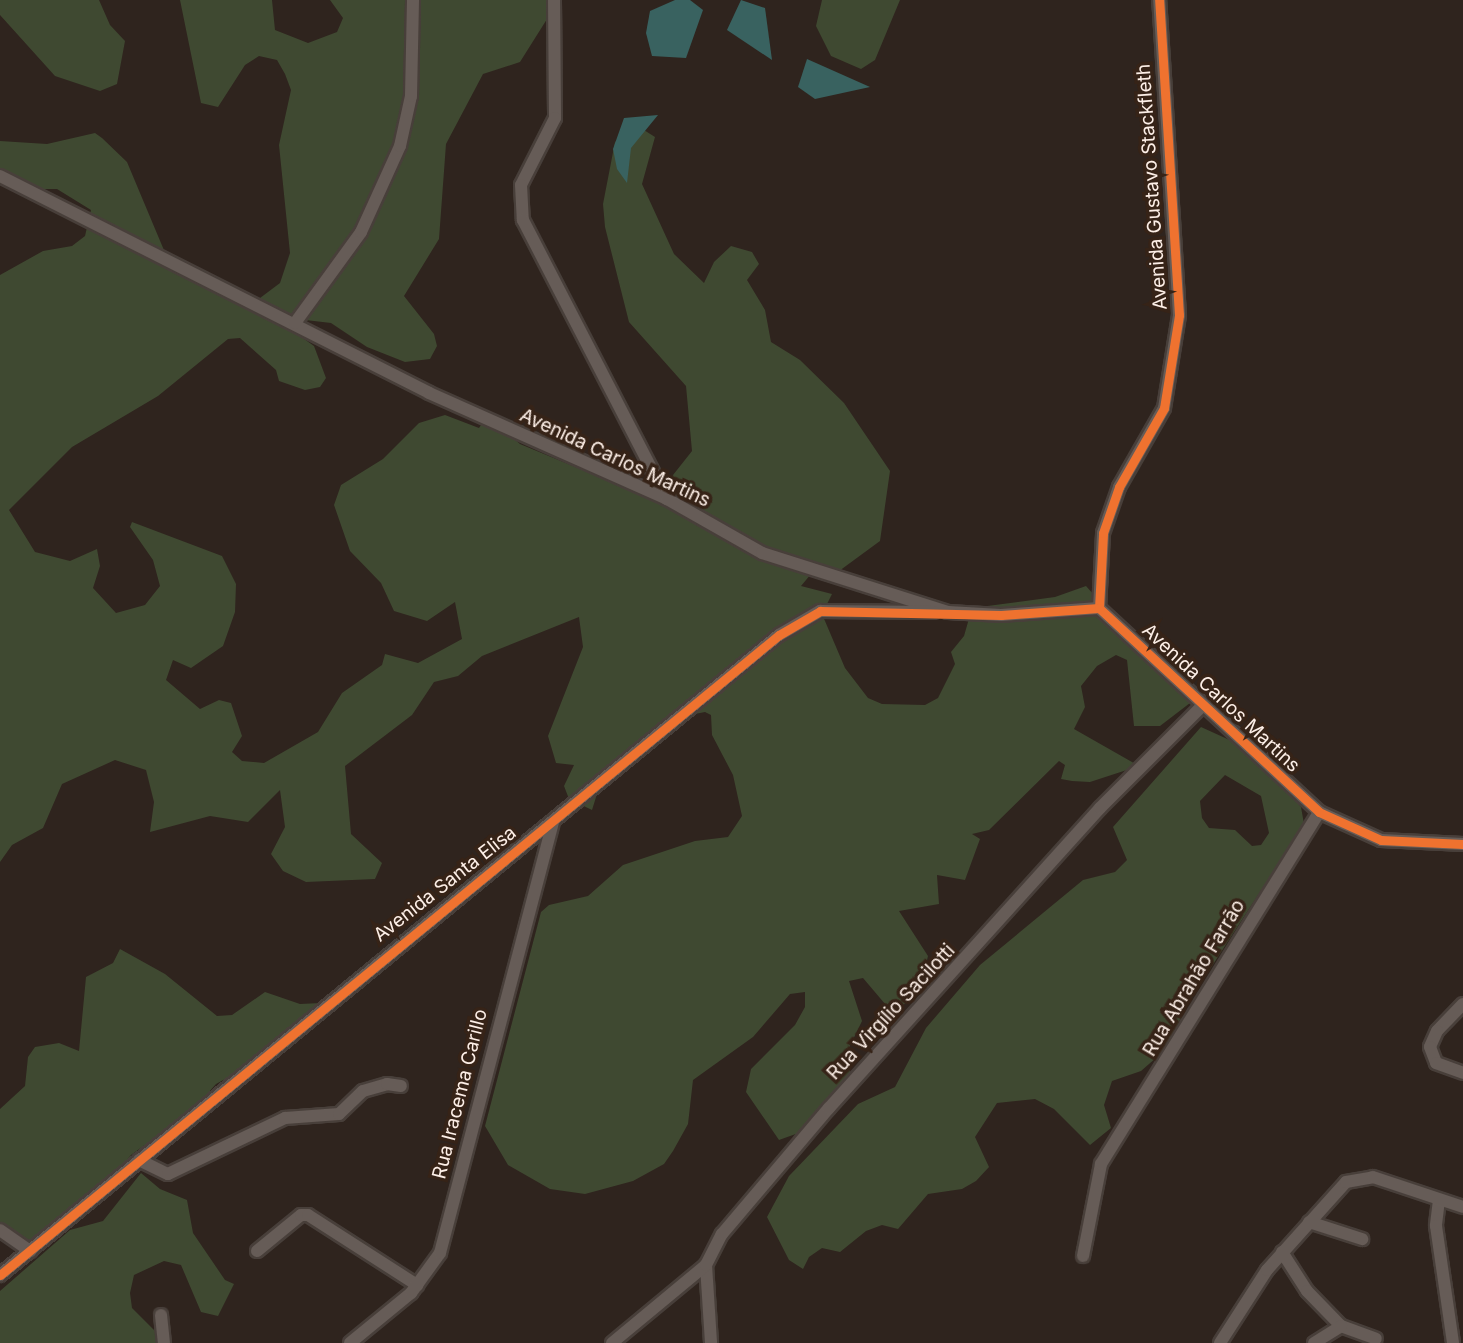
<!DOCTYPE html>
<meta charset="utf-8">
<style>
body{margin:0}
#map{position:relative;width:1463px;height:1343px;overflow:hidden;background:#2f241e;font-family:Inter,sans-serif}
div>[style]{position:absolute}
.green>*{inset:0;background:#3f4931}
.water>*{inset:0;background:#396260}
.roads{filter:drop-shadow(2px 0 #483f3a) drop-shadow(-2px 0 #483f3a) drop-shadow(0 2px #483f3a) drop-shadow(0 -2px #483f3a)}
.minor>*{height:12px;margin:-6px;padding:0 6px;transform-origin:6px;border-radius:6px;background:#665c57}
.cycleway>*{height:9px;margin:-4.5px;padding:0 4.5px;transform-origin:4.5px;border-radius:4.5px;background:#ef722f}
span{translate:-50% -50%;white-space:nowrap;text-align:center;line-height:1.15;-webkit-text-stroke:7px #362317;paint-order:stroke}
.street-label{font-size:19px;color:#fdefe7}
</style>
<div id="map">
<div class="green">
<div style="clip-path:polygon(0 0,99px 0,110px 25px,125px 41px,117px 84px,100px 91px,55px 76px,0 15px)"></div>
<div style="clip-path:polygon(180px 0,272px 0,275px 30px,308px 43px,337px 32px,343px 18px,330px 0,559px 0,520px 62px,483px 74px,446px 144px,439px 239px,404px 296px,434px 334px,437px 346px,430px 359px,405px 362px,367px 347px,331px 323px,297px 319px,289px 328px,314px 346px,326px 378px,320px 387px,305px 390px,279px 381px,276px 370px,240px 338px,228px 339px,158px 396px,72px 447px,9px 510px,35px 552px,70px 561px,97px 549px,100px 566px,93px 588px,116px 613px,145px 605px,160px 586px,153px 560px,130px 527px,132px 522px,222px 556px,236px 584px,235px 612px,223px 646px,191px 668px,173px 660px,166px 680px,200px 709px,219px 700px,231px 703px,242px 736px,232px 752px,242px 761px,264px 763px,318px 732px,342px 693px,382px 665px,385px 654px,418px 663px,462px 639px,455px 602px,427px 621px,394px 611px,381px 583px,350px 551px,334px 505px,341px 485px,383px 459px,419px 423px,445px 415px,479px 428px,487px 416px,520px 444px,662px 503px,669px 492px,673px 475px,692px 451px,686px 386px,629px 322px,605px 227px,603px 204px,615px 142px,636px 125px,655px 137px,642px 184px,674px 254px,704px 283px,714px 262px,731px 246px,752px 252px,759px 264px,747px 280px,765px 310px,771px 342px,800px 360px,844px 403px,890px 471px,880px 541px,835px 574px,811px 574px,801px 586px,832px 594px,822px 614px,845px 668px,868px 698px,882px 704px,925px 705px,938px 698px,955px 664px,951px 652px,964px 636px,972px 608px,1055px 597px,1086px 586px,1190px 703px,1160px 726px,1134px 726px,1127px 660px,1116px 655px,1097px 666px,1081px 686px,1085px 707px,1074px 729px,1139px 766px,1090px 782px,1072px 781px,1061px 779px,1065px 765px,1059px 761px,989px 830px,972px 834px,980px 839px,965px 880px,937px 875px,939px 904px,899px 911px,928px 956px,924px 973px,909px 1000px,888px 1018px,891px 1011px,863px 978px,849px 981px,862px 1021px,844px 1058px,853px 1078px,804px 1131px,779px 1140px,746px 1092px,751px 1069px,795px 1025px,805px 1007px,805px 992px,790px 994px,753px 1037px,693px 1080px,688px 1124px,673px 1151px,664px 1164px,633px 1181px,585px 1194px,550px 1189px,508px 1165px,485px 1126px,541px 912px,549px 905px,588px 896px,623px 865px,695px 841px,728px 837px,742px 816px,733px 775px,712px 735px,711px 715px,705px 712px,690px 715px,619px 772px,597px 794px,592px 810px,569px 799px,564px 786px,574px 765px,556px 763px,548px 736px,583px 647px,579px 617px,482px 656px,458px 676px,434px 682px,412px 715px,345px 766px,351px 834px,382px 863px,375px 879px,306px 882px,283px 871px,271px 854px,285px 827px,280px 790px,248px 822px,210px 816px,150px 832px,154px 802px,146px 770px,115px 760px,62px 784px,43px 828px,12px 845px,0 862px,0 275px,43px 251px,72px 246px,85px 236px,91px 210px,57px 189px,12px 189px,0 168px,0 141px,47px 144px,95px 133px,102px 138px,127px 162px,166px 255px,252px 304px,280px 283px,290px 253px,279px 145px,291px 90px,285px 74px,277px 60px,259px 56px,245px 65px,218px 107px,201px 103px)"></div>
<div style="clip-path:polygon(822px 0,900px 0,875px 60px,861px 69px,831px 56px,816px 26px)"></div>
<div style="clip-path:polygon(evenodd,1201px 727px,1234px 742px,1284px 786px,1301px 807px,1304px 824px,1188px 1003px,1165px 1050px,1141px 1071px,1112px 1081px,1104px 1105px,1111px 1128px,1090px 1145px,1054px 1109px,1035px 1099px,997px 1103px,975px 1137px,989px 1167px,976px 1181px,962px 1189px,928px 1194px,898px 1229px,882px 1225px,866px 1231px,840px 1252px,822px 1248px,809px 1257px,803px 1269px,789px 1260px,767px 1217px,789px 1176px,858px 1104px,895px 1087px,926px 1028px,980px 965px,1083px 880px,1115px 872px,1127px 860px,1113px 827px,1201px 727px,1225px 775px,1261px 796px,1269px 833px,1261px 845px,1252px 846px,1235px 830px,1209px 828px,1202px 818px,1200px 801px,1225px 775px)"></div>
<div style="clip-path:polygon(120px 949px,165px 974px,217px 1016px,232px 1015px,265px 992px,300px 1004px,321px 1003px,320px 1008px,295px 1041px,216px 1084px,192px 1111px,131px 1155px,96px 1198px,26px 1245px,0 1235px,0 1109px,25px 1086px,28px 1057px,35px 1047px,59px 1043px,79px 1051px,86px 977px,113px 963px)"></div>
<div style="clip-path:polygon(141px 1173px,160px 1189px,187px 1200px,193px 1233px,225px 1280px,234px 1284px,218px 1316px,201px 1312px,181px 1265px,164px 1261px,134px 1275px,130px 1293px,132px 1308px,167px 1343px,0 1343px,0 1291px,70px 1230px,103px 1221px)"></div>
</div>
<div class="water">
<div style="clip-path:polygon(675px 0,690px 0,703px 10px,686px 58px,652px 56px,646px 33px,650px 11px)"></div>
<div style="clip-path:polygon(741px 0,765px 8px,772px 60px,727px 30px)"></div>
<div style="clip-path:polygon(807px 59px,870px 87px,815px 99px,798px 87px)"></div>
<div style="clip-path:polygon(658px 115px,631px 148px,627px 183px,617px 169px,613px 149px,624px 118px)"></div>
</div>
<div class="roads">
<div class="minor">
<div style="left:554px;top:0;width:118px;rotate:89.5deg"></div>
<div style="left:555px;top:118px;width:75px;rotate:116.9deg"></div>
<div style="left:521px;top:185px;width:35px;rotate:87deg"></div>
<div style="left:523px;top:220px;width:314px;rotate:62.7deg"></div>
<div style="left:0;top:176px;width:481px;rotate:26.8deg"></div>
<div style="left:429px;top:393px;width:261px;rotate:24deg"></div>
<div style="left:667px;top:499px;width:109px;rotate:29.6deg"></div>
<div style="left:762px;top:553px;width:195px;rotate:17.6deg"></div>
<div style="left:948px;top:612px;width:53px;rotate:3.2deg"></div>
<div style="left:1001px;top:615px;width:98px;rotate:-4.1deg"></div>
<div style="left:1099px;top:608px;width:300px;rotate:42.8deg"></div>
<div style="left:1319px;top:812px;width:68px;rotate:24.3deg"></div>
<div style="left:1381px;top:840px;width:82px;rotate:2.8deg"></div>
<div style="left:295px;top:323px;width:112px;rotate:-54deg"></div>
<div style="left:361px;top:232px;width:94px;rotate:-65.6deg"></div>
<div style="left:400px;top:146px;width:51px;rotate:-77.6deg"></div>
<div style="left:411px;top:96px;width:96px;rotate:-88.8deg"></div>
<div style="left:1099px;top:608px;width:75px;rotate:-86.9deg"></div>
<div style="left:1103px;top:533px;width:49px;rotate:-70.8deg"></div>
<div style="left:1119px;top:487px;width:91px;rotate:-60.3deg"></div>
<div style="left:1164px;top:408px;width:94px;rotate:-80.8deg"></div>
<div style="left:1179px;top:315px;width:316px;rotate:-93.6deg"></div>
<div style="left:1463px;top:1004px;width:37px;rotate:134deg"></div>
<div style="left:1437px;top:1031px;width:17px;rotate:114deg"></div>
<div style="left:1430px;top:1047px;width:17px;rotate:69deg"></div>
<div style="left:1436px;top:1063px;width:29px;rotate:20deg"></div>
<div style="left:139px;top:1160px;width:32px;rotate:26deg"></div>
<div style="left:168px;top:1174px;width:130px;rotate:-25.6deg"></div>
<div style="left:285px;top:1118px;width:54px;rotate:-4.2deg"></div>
<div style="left:339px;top:1114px;width:33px;rotate:-44deg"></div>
<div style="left:363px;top:1091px;width:25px;rotate:-16deg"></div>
<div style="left:387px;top:1084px;width:14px;rotate:8deg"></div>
<div style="left:1439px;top:1200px;width:26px;rotate:97deg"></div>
<div style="left:1436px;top:1226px;width:118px;rotate:81.7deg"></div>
<div style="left:1309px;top:1222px;width:56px;rotate:17.8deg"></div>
<div style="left:0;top:1230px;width:37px;rotate:35deg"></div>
<div style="left:257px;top:1251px;width:57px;rotate:-39.3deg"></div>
<div style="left:301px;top:1215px;width:7px"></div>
<div style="left:308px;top:1215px;width:130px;rotate:32.7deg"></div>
<div style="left:1282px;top:1252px;width:46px;rotate:57.3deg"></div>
<div style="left:1307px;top:1291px;width:49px;rotate:45.8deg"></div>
<div style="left:1341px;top:1326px;width:37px;rotate:20deg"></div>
<div style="left:1083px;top:1256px;width:94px;rotate:-78.9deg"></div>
<div style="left:1101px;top:1164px;width:414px;rotate:-58.2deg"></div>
<div style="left:706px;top:1265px;width:78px;rotate:86.3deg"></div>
<div style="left:0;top:1275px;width:1008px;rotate:-39.41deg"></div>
<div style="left:779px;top:635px;width:48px;rotate:-30.3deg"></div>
<div style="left:820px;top:611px;width:114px;rotate:0.5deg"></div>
<div style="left:161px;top:1315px;width:28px;rotate:84deg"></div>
<div style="left:350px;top:1343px;width:79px;rotate:-39.3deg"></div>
<div style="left:411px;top:1293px;width:49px;rotate:-54.1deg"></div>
<div style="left:440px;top:1253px;width:447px;rotate:-75.3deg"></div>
<div style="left:612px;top:1343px;width:122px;rotate:-39.7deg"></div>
<div style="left:706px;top:1265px;width:35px;rotate:-63deg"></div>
<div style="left:722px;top:1234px;width:165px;rotate:-49.7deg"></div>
<div style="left:829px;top:1108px;width:404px;rotate:-47.9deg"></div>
<div style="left:1100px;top:808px;width:143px;rotate:-45deg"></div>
<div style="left:1220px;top:1343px;width:87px;rotate:-57.2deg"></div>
<div style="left:1267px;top:1270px;width:118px;rotate:-48.1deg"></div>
<div style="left:1346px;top:1182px;width:27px;rotate:-10deg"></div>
<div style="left:1373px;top:1177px;width:95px;rotate:18.4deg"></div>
<div style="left:1314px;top:1343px;width:32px;rotate:-32deg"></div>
</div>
</div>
<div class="cycleway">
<div style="left:1099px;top:608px;width:75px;rotate:-86.9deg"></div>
<div style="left:1103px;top:533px;width:49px;rotate:-70.8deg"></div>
<div style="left:1119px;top:487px;width:91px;rotate:-60.3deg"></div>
<div style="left:1164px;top:408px;width:94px;rotate:-80.8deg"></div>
<div style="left:1179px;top:315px;width:316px;rotate:-93.6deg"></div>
<div style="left:0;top:1275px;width:1008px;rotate:-39.41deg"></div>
<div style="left:779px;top:635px;width:48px;rotate:-30.3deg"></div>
<div style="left:820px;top:611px;width:181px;rotate:1.3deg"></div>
<div style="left:1001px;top:615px;width:98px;rotate:-4.1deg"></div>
<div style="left:1099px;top:608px;width:300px;rotate:42.8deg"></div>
<div style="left:1319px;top:812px;width:68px;rotate:24.3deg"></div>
<div style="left:1381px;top:840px;width:82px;rotate:2.8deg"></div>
</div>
<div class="street-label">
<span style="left:1152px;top:187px;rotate:-94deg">Avenida Gustavo Stackfleth</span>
<span style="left:615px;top:458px;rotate:25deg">Avenida Carlos Martins</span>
<span style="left:1221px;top:698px;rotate:43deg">Avenida Carlos Martins</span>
<span style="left:445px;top:884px;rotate:-38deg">Avenida Santa Elisa</span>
<span style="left:1194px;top:978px;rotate:-59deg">Rua Abrahão Farrão</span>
<span style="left:891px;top:1012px;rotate:-47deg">Rua Virgílio Sacilotti</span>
<span style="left:460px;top:1094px;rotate:-76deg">Rua Iracema Carillo</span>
</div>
</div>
